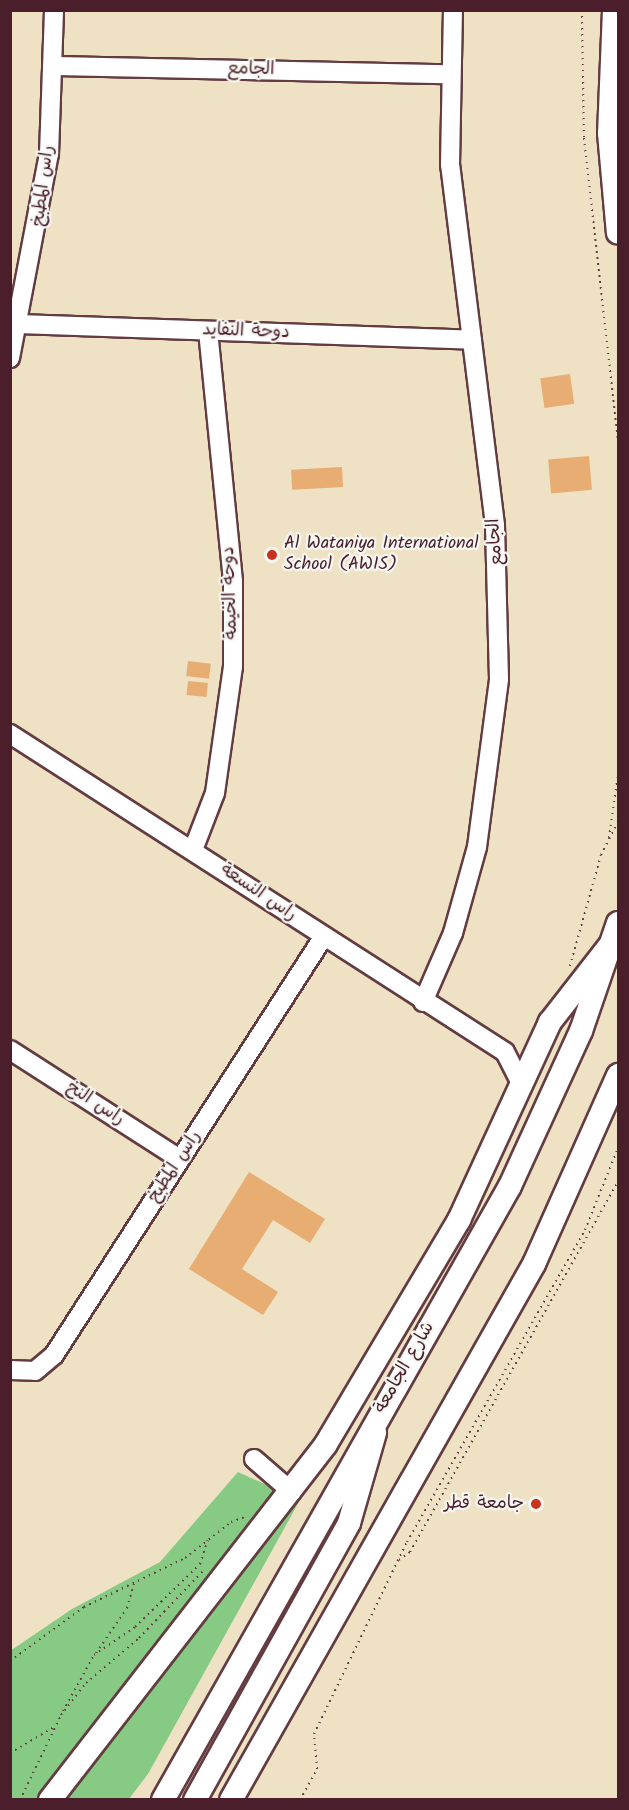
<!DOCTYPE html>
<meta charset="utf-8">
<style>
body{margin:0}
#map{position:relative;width:629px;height:1810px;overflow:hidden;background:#efe1c3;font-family:Kalam,"Playpen Sans Arabic",sans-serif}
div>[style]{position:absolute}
.green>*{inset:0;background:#86ca84}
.building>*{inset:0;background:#e8ad72;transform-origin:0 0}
.path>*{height:2px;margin-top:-1px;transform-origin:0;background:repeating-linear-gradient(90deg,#633c42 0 1.5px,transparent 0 6px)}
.roads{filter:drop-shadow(2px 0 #633c42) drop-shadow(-2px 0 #633c42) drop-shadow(0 2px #633c42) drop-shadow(0 -2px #633c42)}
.minor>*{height:18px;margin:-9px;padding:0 9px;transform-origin:9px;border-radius:9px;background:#fff}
.major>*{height:22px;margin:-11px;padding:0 11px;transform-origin:11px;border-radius:11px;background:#fff}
.dots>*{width:16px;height:16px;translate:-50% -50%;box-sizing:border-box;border:3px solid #f6f6f2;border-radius:50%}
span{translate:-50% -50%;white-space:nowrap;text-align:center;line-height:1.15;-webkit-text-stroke:4.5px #f6f6f2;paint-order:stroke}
.street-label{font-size:18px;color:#4a1f2b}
.poi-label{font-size:18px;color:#4a1f2b}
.left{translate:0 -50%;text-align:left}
.right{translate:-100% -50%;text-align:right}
.frame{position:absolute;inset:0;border:12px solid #4a1f2b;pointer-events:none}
</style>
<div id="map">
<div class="green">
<div style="clip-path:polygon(238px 1472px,300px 1500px,148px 1774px,129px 1799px,11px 1799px,10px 1651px,72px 1609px,160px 1562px)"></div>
</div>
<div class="building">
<div style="left:570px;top:374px;width:30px;height:30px;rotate:82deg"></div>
<div style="left:589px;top:456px;width:34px;height:41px;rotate:85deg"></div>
<div style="left:342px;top:467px;width:20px;height:51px;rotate:87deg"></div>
<div style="left:188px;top:661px;width:23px;height:15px;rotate:7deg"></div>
<div style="left:188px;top:681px;width:20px;height:14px;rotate:6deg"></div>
<div style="clip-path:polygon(249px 1172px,325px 1219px,310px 1243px,273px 1220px,242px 1269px,278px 1292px,263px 1315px,189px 1269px)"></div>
</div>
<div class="path">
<div style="left:582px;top:10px;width:128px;rotate:89.1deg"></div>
<div style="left:584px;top:138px;width:307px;rotate:83.6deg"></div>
<div style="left:609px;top:838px;width:65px;rotate:-82deg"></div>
<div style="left:570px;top:966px;width:115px;rotate:-74.4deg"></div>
<div style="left:601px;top:855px;width:37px;rotate:-63deg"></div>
<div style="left:399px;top:1560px;width:14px;rotate:-36deg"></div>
<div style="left:410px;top:1552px;width:425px;rotate:-60.7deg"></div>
<div style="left:96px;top:1653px;width:55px;rotate:-55.4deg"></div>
<div style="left:127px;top:1608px;width:26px;rotate:-74deg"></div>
<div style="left:10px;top:1661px;width:92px;rotate:-36.1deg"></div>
<div style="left:84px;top:1607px;width:112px;rotate:-25.9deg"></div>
<div style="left:185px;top:1558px;width:58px;rotate:-38deg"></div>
<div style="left:231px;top:1522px;width:15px;rotate:-20deg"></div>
<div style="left:63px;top:1711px;width:64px;rotate:-61deg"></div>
<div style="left:94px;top:1655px;width:50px;rotate:-34.3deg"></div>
<div style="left:135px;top:1627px;width:91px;rotate:-44.1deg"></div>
<div style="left:200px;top:1564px;width:25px;rotate:-72deg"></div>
<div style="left:10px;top:1753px;width:51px;rotate:-30.6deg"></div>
<div style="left:20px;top:1800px;width:94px;rotate:-64.2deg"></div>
<div style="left:61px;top:1715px;width:41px;rotate:-52deg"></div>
<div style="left:86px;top:1683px;width:70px;rotate:-40.3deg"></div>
<div style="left:139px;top:1638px;width:93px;rotate:-46.3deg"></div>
<div style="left:300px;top:1800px;width:35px;rotate:-61deg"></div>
<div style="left:317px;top:1769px;width:35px;rotate:-95deg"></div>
<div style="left:314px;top:1734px;width:213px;rotate:-64.2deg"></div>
<div style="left:407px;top:1542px;width:359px;rotate:-60.3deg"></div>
<div style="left:585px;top:1230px;width:88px;rotate:-68.1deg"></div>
</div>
<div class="roads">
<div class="minor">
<div style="left:53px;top:66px;width:396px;rotate:1.2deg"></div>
<div style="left:20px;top:324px;width:452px;rotate:2deg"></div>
<div style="left:10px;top:358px;width:208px;rotate:-79.2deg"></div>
<div style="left:49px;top:154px;width:144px;rotate:-88deg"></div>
<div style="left:10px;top:734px;width:588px;rotate:32.72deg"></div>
<div style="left:505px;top:1052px;width:38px;rotate:63deg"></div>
<div style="left:193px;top:850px;width:61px;rotate:-68.9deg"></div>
<div style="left:215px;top:793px;width:127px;rotate:-81.9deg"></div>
<div style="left:233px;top:667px;width:86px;rotate:-90deg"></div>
<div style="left:233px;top:581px;width:251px;rotate:-95.7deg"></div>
<div style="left:423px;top:1002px;width:75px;rotate:-66.5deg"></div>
<div style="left:453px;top:933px;width:89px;rotate:-74.4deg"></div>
<div style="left:477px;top:847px;width:169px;rotate:-82.5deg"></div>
<div style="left:499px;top:679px;width:154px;rotate:-91.5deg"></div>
<div style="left:495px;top:525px;width:363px;rotate:-97.1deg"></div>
<div style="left:450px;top:165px;width:155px;rotate:-88.9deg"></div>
<div style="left:10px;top:1050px;width:202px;rotate:32.7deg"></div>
<div style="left:10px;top:1370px;width:25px;rotate:2deg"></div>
<div style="left:35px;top:1371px;width:25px;rotate:-40deg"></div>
<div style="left:54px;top:1355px;width:497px;rotate:-57.2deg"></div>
<div style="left:254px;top:1459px;width:50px;rotate:41deg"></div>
</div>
<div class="major">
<div style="left:614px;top:10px;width:123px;rotate:92.3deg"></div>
<div style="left:609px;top:133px;width:100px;rotate:84.9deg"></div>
<div style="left:50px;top:1800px;width:450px;rotate:-52.2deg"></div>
<div style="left:326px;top:1444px;width:261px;rotate:-59.3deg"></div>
<div style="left:459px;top:1220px;width:218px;rotate:-65.3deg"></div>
<div style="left:550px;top:1022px;width:104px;rotate:-52deg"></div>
<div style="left:163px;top:1800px;width:705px;rotate:-60.53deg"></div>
<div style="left:510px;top:1186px;width:170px;rotate:-65.4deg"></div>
<div style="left:581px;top:1031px;width:114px;rotate:-71.1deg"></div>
<div style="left:195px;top:1800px;width:317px;rotate:-60.9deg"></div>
<div style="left:349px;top:1523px;width:94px;rotate:-73.9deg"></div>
<div style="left:231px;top:1800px;width:616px;rotate:-60.52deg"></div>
<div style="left:534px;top:1264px;width:207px;rotate:-66deg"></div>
</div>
</div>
<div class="dots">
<div style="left:272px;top:555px;background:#c8321e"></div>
<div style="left:536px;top:1504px;background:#c8321e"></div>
</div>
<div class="street-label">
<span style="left:251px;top:70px;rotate:1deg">الجامع</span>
<span style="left:44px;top:186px;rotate:-83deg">راس المطبخ</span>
<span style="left:246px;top:332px;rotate:2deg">دوحة النفايد</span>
<span style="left:496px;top:542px;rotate:-94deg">الجامع</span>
<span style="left:231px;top:593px;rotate:-92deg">دوحة الخيمة</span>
<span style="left:258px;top:893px;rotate:34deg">راس النسعة</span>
<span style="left:95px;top:1104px;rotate:33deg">راس النخ</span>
<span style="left:175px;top:1167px;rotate:-57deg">راس المطبخ</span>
<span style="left:405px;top:1368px;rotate:-60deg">شارع الجامعة</span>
</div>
<div class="poi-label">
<span class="left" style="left:284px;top:555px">Al Wataniya International<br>School (AWIS)</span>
<span class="right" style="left:524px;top:1504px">جامعة قطر</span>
</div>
<div class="frame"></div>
</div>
